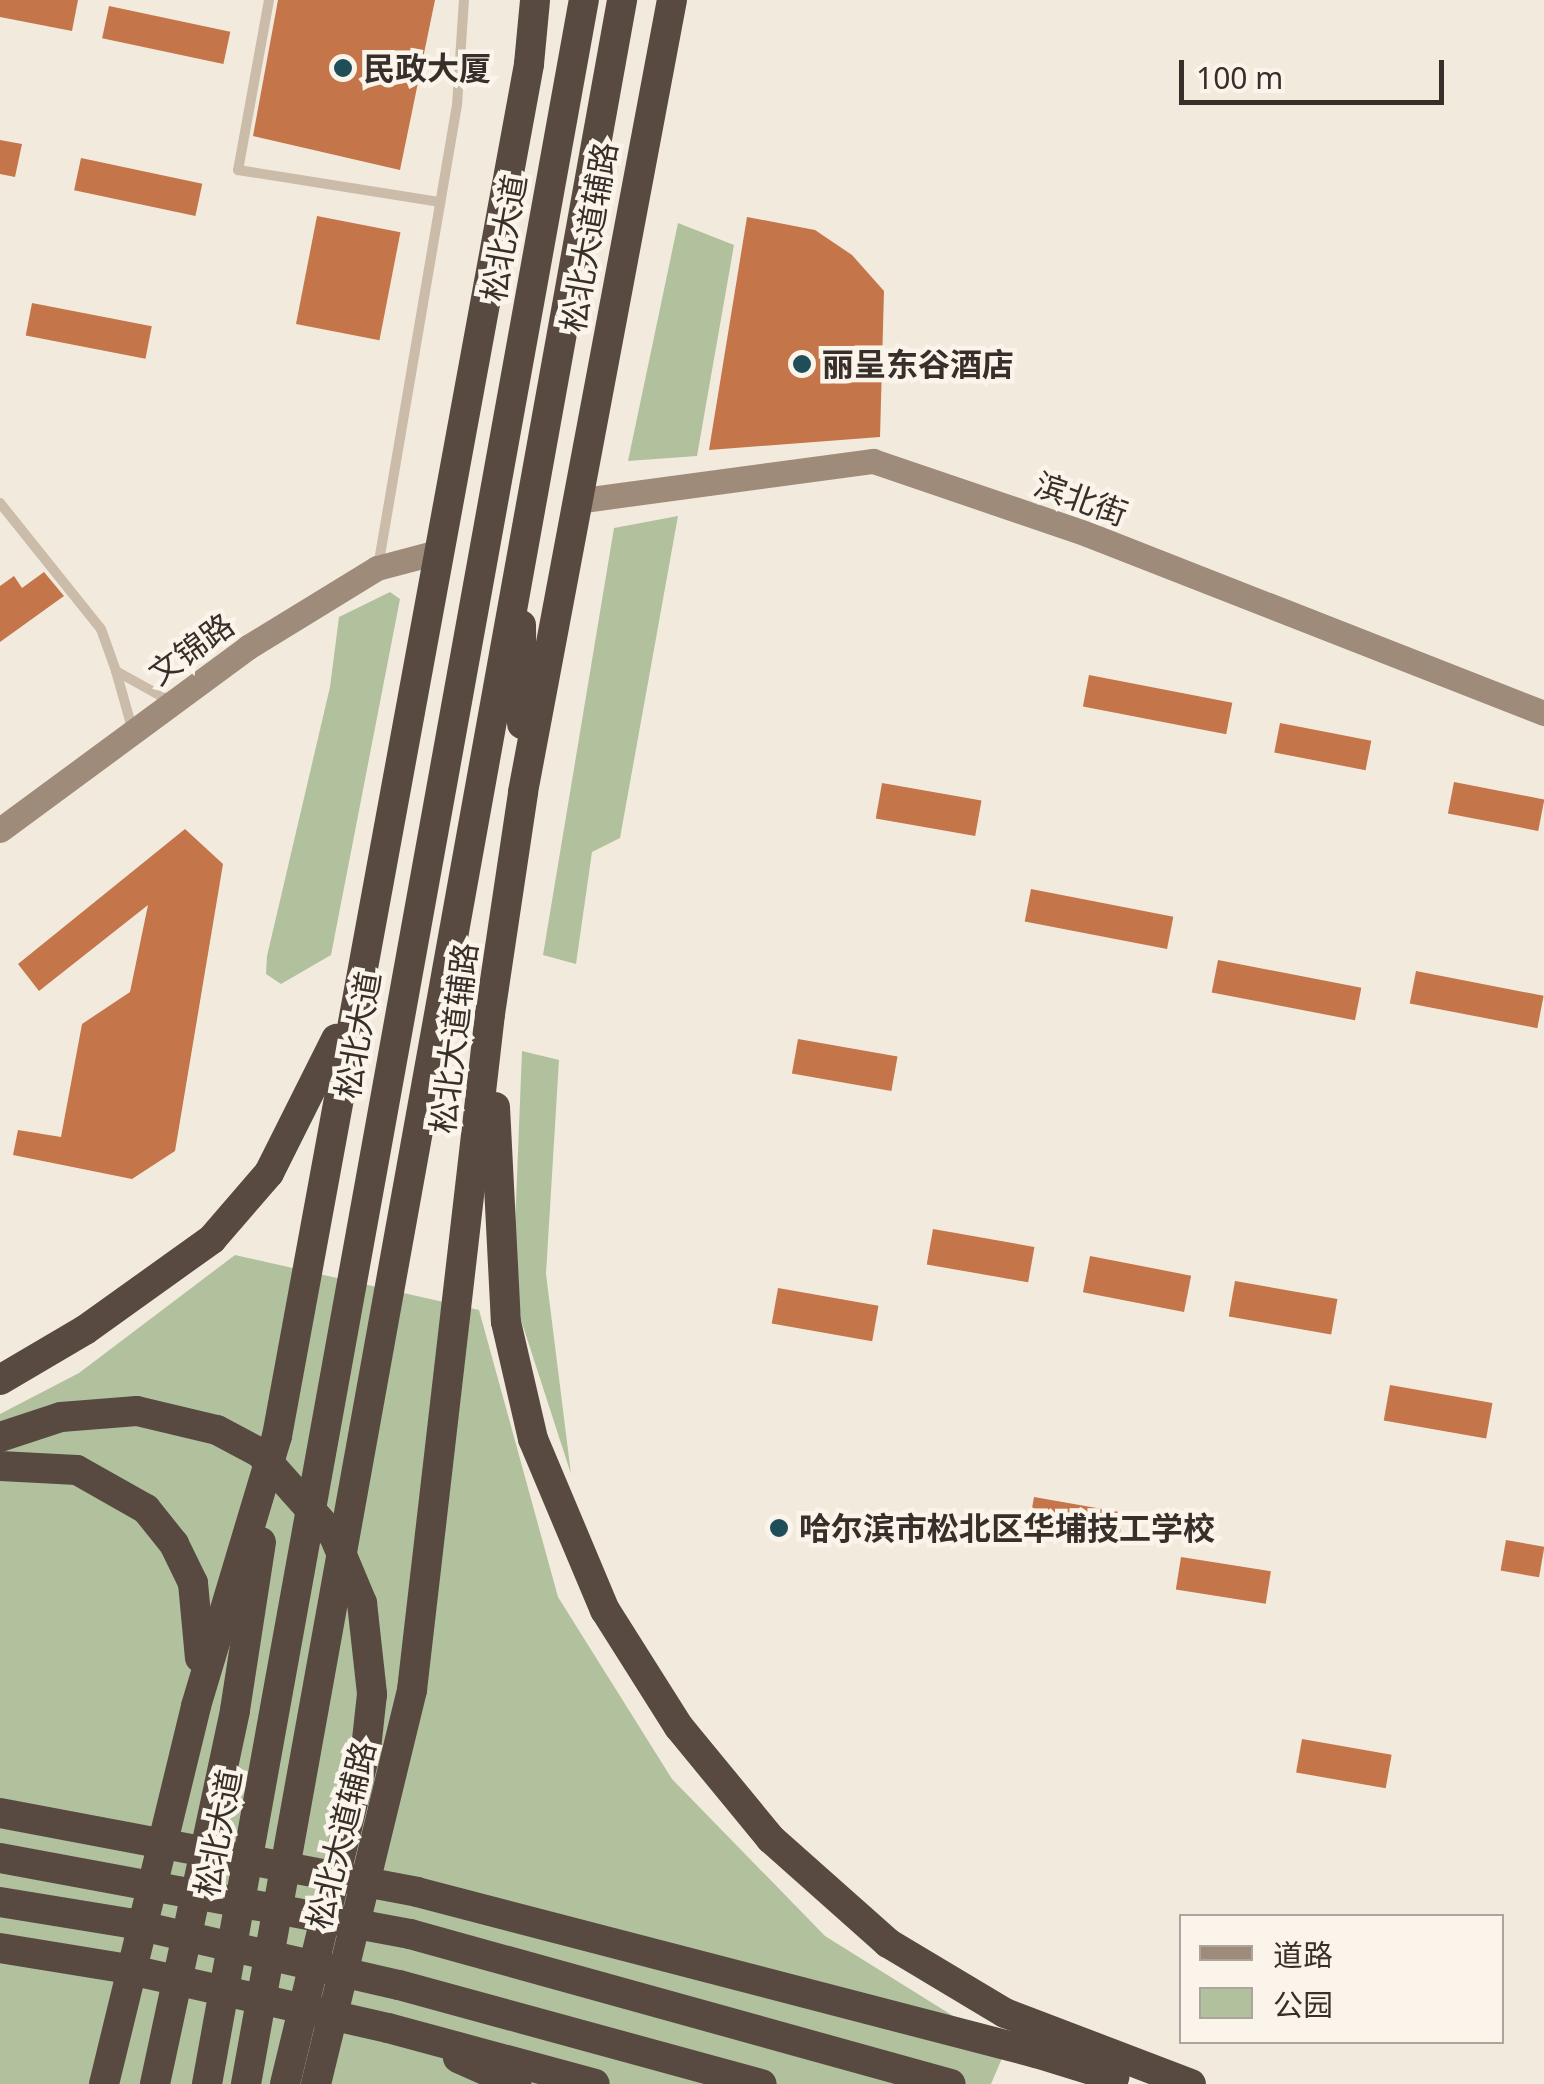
<!DOCTYPE html>
<meta charset="utf-8">
<style>
body{margin:0}
#map{position:relative;width:1544px;height:2084px;overflow:hidden;background:#f2ebdd;font-family:"Noto Sans","Noto Sans SC",sans-serif}
div>[style]{position:absolute}
.green>*{inset:0;background:#b1c19d}
.building>*{inset:0;background:#c47549;transform-origin:0 0}
.lane>*{height:10px;margin:-5px;padding:0 5px;transform-origin:5px;border-radius:5px;background:#cabca9}
.secondary>*{height:25px;margin:-12.5px;padding:0 12.5px;transform-origin:12.5px;border-radius:12.5px;background:#9e8b7a}
.highway>*{height:30px;margin:-15px;padding:0 15px;transform-origin:15px;border-radius:15px;background:#584a40}
.highway-bridge>*{height:30px;margin:-15px;padding:0 15px;transform-origin:15px;border-radius:15px;background:#584a40}
.dots>*{width:28px;height:28px;translate:-50% -50%;box-sizing:border-box;border:5px solid #faf4ea;border-radius:50%}
span{translate:-50% -50%;white-space:nowrap;text-align:center;line-height:1.15;-webkit-text-stroke:9px #faf4ea;paint-order:stroke}
.poi-label{font-size:32px;color:#372f29;font-weight:700}
.left{translate:0 -50%;text-align:left}
.street-label{font-size:32px;color:#372f29}
.legend{position:absolute;left:1179px;top:1914px;width:325px;height:130px;box-sizing:border-box;background:#faf4ea;border:2px solid #aca59d;margin:0;padding:12px 18px;list-style:none;font-size:30px;color:#372f29}
.legend li{display:flex;align-items:center;gap:20px;height:50px}
.legend b{width:50px;border:2px solid #aca59d}
.scale{position:absolute;left:1179px;top:60px;width:265px;height:45px;box-sizing:border-box;border:5px solid #372f29;border-top:0;padding-left:12px;font-size:30px;line-height:35px;white-space:nowrap;color:#372f29;-webkit-text-stroke:8px #faf4ea;paint-order:stroke}
</style>
<div id="map">
<div class="green">
<div style="clip-path:polygon(678px 223px,734px 245px,697px 456px,628px 461px)"></div>
<div style="clip-path:polygon(678px 516px,620px 838px,592px 852px,576px 964px,543px 955px,614px 528px)"></div>
<div style="clip-path:polygon(390px 592px,400px 599px,331px 955px,281px 984px,266px 974px,267px 956px,330px 687px,339px 617px)"></div>
<div style="clip-path:polygon(522px 1051px,559px 1060px,546px 1274px,571px 1474px,521px 1320px,514px 1252px)"></div>
<div style="clip-path:polygon(235px 1255px,479px 1310px,558px 1597px,672px 1779px,825px 1936px,1006px 2049px,991px 2084px,0 2084px,0 1414px,79px 1373px)"></div>
</div>
<div class="building">
<div style="clip-path:polygon(0 0,78px 0,72px 31px,0 17px)"></div>
<div style="clip-path:polygon(278px 0,435px 0,400px 170px,253px 136px)"></div>
<div style="left:109px;top:6px;width:124px;height:33px;rotate:12deg"></div>
<div style="clip-path:polygon(0 140px,22px 144px,15px 177px,0 174px)"></div>
<div style="left:81px;top:158px;width:124px;height:33px;rotate:12deg"></div>
<div style="left:317px;top:216px;width:85px;height:110px;rotate:11deg"></div>
<div style="clip-path:polygon(747px 217px,815px 230px,852px 255px,884px 291px,880px 437px,709px 450px)"></div>
<div style="left:32px;top:303px;width:122px;height:33px;rotate:11deg"></div>
<div style="clip-path:polygon(44px 572px,64px 596px,0 642px,0 586px,14px 576px,22px 588px)"></div>
<div style="left:1089px;top:675px;width:146px;height:32px;rotate:11deg"></div>
<div style="left:1280px;top:723px;width:93px;height:30px;rotate:11deg"></div>
<div style="left:1454px;top:782px;width:92px;height:32px;rotate:11deg"></div>
<div style="left:882px;top:783px;width:101px;height:36px;rotate:10deg"></div>
<div style="clip-path:polygon(185px 829px,223px 864px,175px 1151px,132px 1179px,13px 1155px,18px 1130px,61px 1137px,82px 1024px,130px 992px,148px 905px,39px 991px,18px 964px)"></div>
<div style="left:1031px;top:889px;width:145px;height:33px;rotate:11deg"></div>
<div style="left:1218px;top:960px;width:146px;height:33px;rotate:11deg"></div>
<div style="left:1416px;top:971px;width:130px;height:33px;rotate:11deg"></div>
<div style="left:798px;top:1039px;width:101px;height:35px;rotate:10deg"></div>
<div style="left:933px;top:1229px;width:103px;height:36px;rotate:10deg"></div>
<div style="left:1090px;top:1256px;width:103px;height:37px;rotate:11deg"></div>
<div style="left:1235px;top:1281px;width:104px;height:36px;rotate:10deg"></div>
<div style="left:778px;top:1288px;width:102px;height:36px;rotate:10deg"></div>
<div style="left:1390px;top:1385px;width:104px;height:36px;rotate:10deg"></div>
<div style="left:1034px;top:1497px;width:91px;height:32px;rotate:10deg"></div>
<div style="left:1506px;top:1540px;width:39px;height:31px;rotate:10deg"></div>
<div style="left:1181px;top:1557px;width:91px;height:33px;rotate:9deg"></div>
<div style="left:1302px;top:1739px;width:91px;height:34px;rotate:10deg"></div>
</div>
<div class="lane">
<div style="left:269px;top:0;width:173px;rotate:100.3deg"></div>
<div style="left:238px;top:170px;width:205px;rotate:9deg"></div>
<div style="left:0;top:503px;width:161px;rotate:51.3deg"></div>
<div style="left:101px;top:629px;width:45px;rotate:70.3deg"></div>
<div style="left:378px;top:567px;width:469px;rotate:-80.3deg"></div>
<div style="left:457px;top:105px;width:105px;rotate:-86.2deg"></div>
<div style="left:132px;top:728px;width:59px;rotate:-105.7deg"></div>
<div style="left:116px;top:671px;width:64px;rotate:29deg"></div>
</div>
<div class="secondary">
<div style="left:576px;top:501px;width:300px;rotate:-7.7deg"></div>
<div style="left:873px;top:461px;width:226px;rotate:18.8deg"></div>
<div style="left:1087px;top:534px;width:491px;rotate:21.4deg"></div>
<div style="left:0;top:830px;width:308px;rotate:-36.4deg"></div>
<div style="left:248px;top:647px;width:151px;rotate:-31.5deg"></div>
<div style="left:377px;top:568px;width:62px;rotate:-14.9deg"></div>
</div>
<div class="highway">
<div style="left:521px;top:625px;width:99px;rotate:89.4deg"></div>
<div style="left:495px;top:1107px;width:215px;rotate:87.1deg"></div>
<div style="left:506px;top:1322px;width:120px;rotate:77deg"></div>
<div style="left:533px;top:1439px;width:186px;rotate:67.2deg"></div>
<div style="left:605px;top:1610px;width:138px;rotate:57.7deg"></div>
<div style="left:679px;top:1727px;width:145px;rotate:50.6deg"></div>
<div style="left:771px;top:1839px;width:157px;rotate:41.6deg"></div>
<div style="left:888px;top:1943px;width:136px;rotate:30.9deg"></div>
<div style="left:1005px;top:2013px;width:199px;rotate:20.9deg"></div>
<div style="left:0;top:1380px;width:99px;rotate:-30.5deg"></div>
<div style="left:85px;top:1330px;width:156px;rotate:-35.6deg"></div>
<div style="left:212px;top:1239px;width:87px;rotate:-49.2deg"></div>
<div style="left:269px;top:1173px;width:150px;rotate:-63.4deg"></div>
<div style="left:0;top:1466px;width:77px;rotate:3deg"></div>
<div style="left:77px;top:1470px;width:79px;rotate:29.5deg"></div>
<div style="left:146px;top:1509px;width:45px;rotate:51.3deg"></div>
<div style="left:174px;top:1544px;width:43px;rotate:64deg"></div>
<div style="left:193px;top:1583px;width:75px;rotate:84.7deg"></div>
<div style="left:1036px;top:2053px;width:82px;rotate:17.1deg"></div>
<div style="left:458px;top:2058px;width:64px;rotate:24.1deg"></div>
<div style="left:104px;top:2084px;width:389px;rotate:-76.3deg"></div>
<div style="left:196px;top:1706px;width:282px;rotate:-73.3deg"></div>
<div style="left:277px;top:1436px;width:1395px;rotate:-79.59deg"></div>
<div style="left:529px;top:64px;width:64px;rotate:-84.6deg"></div>
<div style="left:155px;top:2084px;width:382px;rotate:-77.9deg"></div>
<div style="left:235px;top:1710px;width:170px;rotate:-81.2deg"></div>
<div style="left:207px;top:2084px;width:2118px;rotate:-79.75deg"></div>
<div style="left:246px;top:2084px;width:2118px;rotate:-79.77deg"></div>
<div style="left:285px;top:2084px;width:345px;rotate:-76.4deg"></div>
<div style="left:366px;top:1749px;width:55px;rotate:-83.8deg"></div>
<div style="left:316px;top:2084px;width:406px;rotate:-76.3deg"></div>
<div style="left:412px;top:1690px;width:680px;rotate:-83.42deg"></div>
<div style="left:490px;top:1014px;width:224px;rotate:-81.5deg"></div>
<div style="left:523px;top:792px;width:806px;rotate:-79.35deg"></div>
</div>
<div class="highway-bridge">
<div style="left:0;top:1437px;width:64px;rotate:-18.2deg"></div>
<div style="left:61px;top:1417px;width:76px;rotate:-4.5deg"></div>
<div style="left:137px;top:1411px;width:82px;rotate:13.4deg"></div>
<div style="left:217px;top:1430px;width:49px;rotate:28.1deg"></div>
<div style="left:260px;top:1453px;width:111px;rotate:48.3deg"></div>
<div style="left:334px;top:1536px;width:73px;rotate:67.3deg"></div>
<div style="left:362px;top:1603px;width:92px;rotate:83.7deg"></div>
<div style="left:0;top:1813px;width:424px;rotate:10.7deg"></div>
<div style="left:417px;top:1892px;width:640px;rotate:14.58deg"></div>
<div style="left:0;top:1858px;width:417px;rotate:10.5deg"></div>
<div style="left:410px;top:1934px;width:561px;rotate:15.5deg"></div>
<div style="left:0;top:1902px;width:130px;rotate:9.3deg"></div>
<div style="left:128px;top:1923px;width:278px;rotate:12.9deg"></div>
<div style="left:399px;top:1985px;width:376px;rotate:15.3deg"></div>
<div style="left:0;top:1948px;width:124px;rotate:9.3deg"></div>
<div style="left:122px;top:1968px;width:273px;rotate:12.7deg"></div>
<div style="left:388px;top:2028px;width:214px;rotate:15.1deg"></div>
</div>
<div class="dots">
<div style="left:343px;top:68px;background:#1f4e59"></div>
<div style="left:802px;top:364px;background:#1f4e59"></div>
<div style="left:779px;top:1528px;background:#1f4e59"></div>
</div>
<div class="poi-label">
<span class="left" style="left:363px;top:68px">民政大厦</span>
<span class="left" style="left:822px;top:364px">丽呈东谷酒店</span>
<span class="left" style="left:799px;top:1528px">哈尔滨市松北区华埔技工学校</span>
</div>
<div class="street-label">
<span style="left:589px;top:237px;rotate:-80deg">松北大道辅路</span>
<span style="left:504px;top:238px;rotate:-80deg">松北大道</span>
<span style="left:1081px;top:499px;rotate:20deg">滨北街</span>
<span style="left:191px;top:649px;rotate:-36deg">文锦路</span>
<span style="left:358px;top:1035px;rotate:-80deg">松北大道</span>
<span style="left:454px;top:1038px;rotate:-83deg">松北大道辅路</span>
<span style="left:218px;top:1833px;rotate:-79deg">松北大道</span>
<span style="left:341px;top:1835px;rotate:-76deg">松北大道辅路</span>
</div>
<ul class="legend">
<li><b style="height:12px;background:#9e8b7a"></b>道路</li>
<li><b style="height:28px;background:#b1c19d"></b>公园</li>
</ul>
<div class="scale">100 m</div>
</div>
